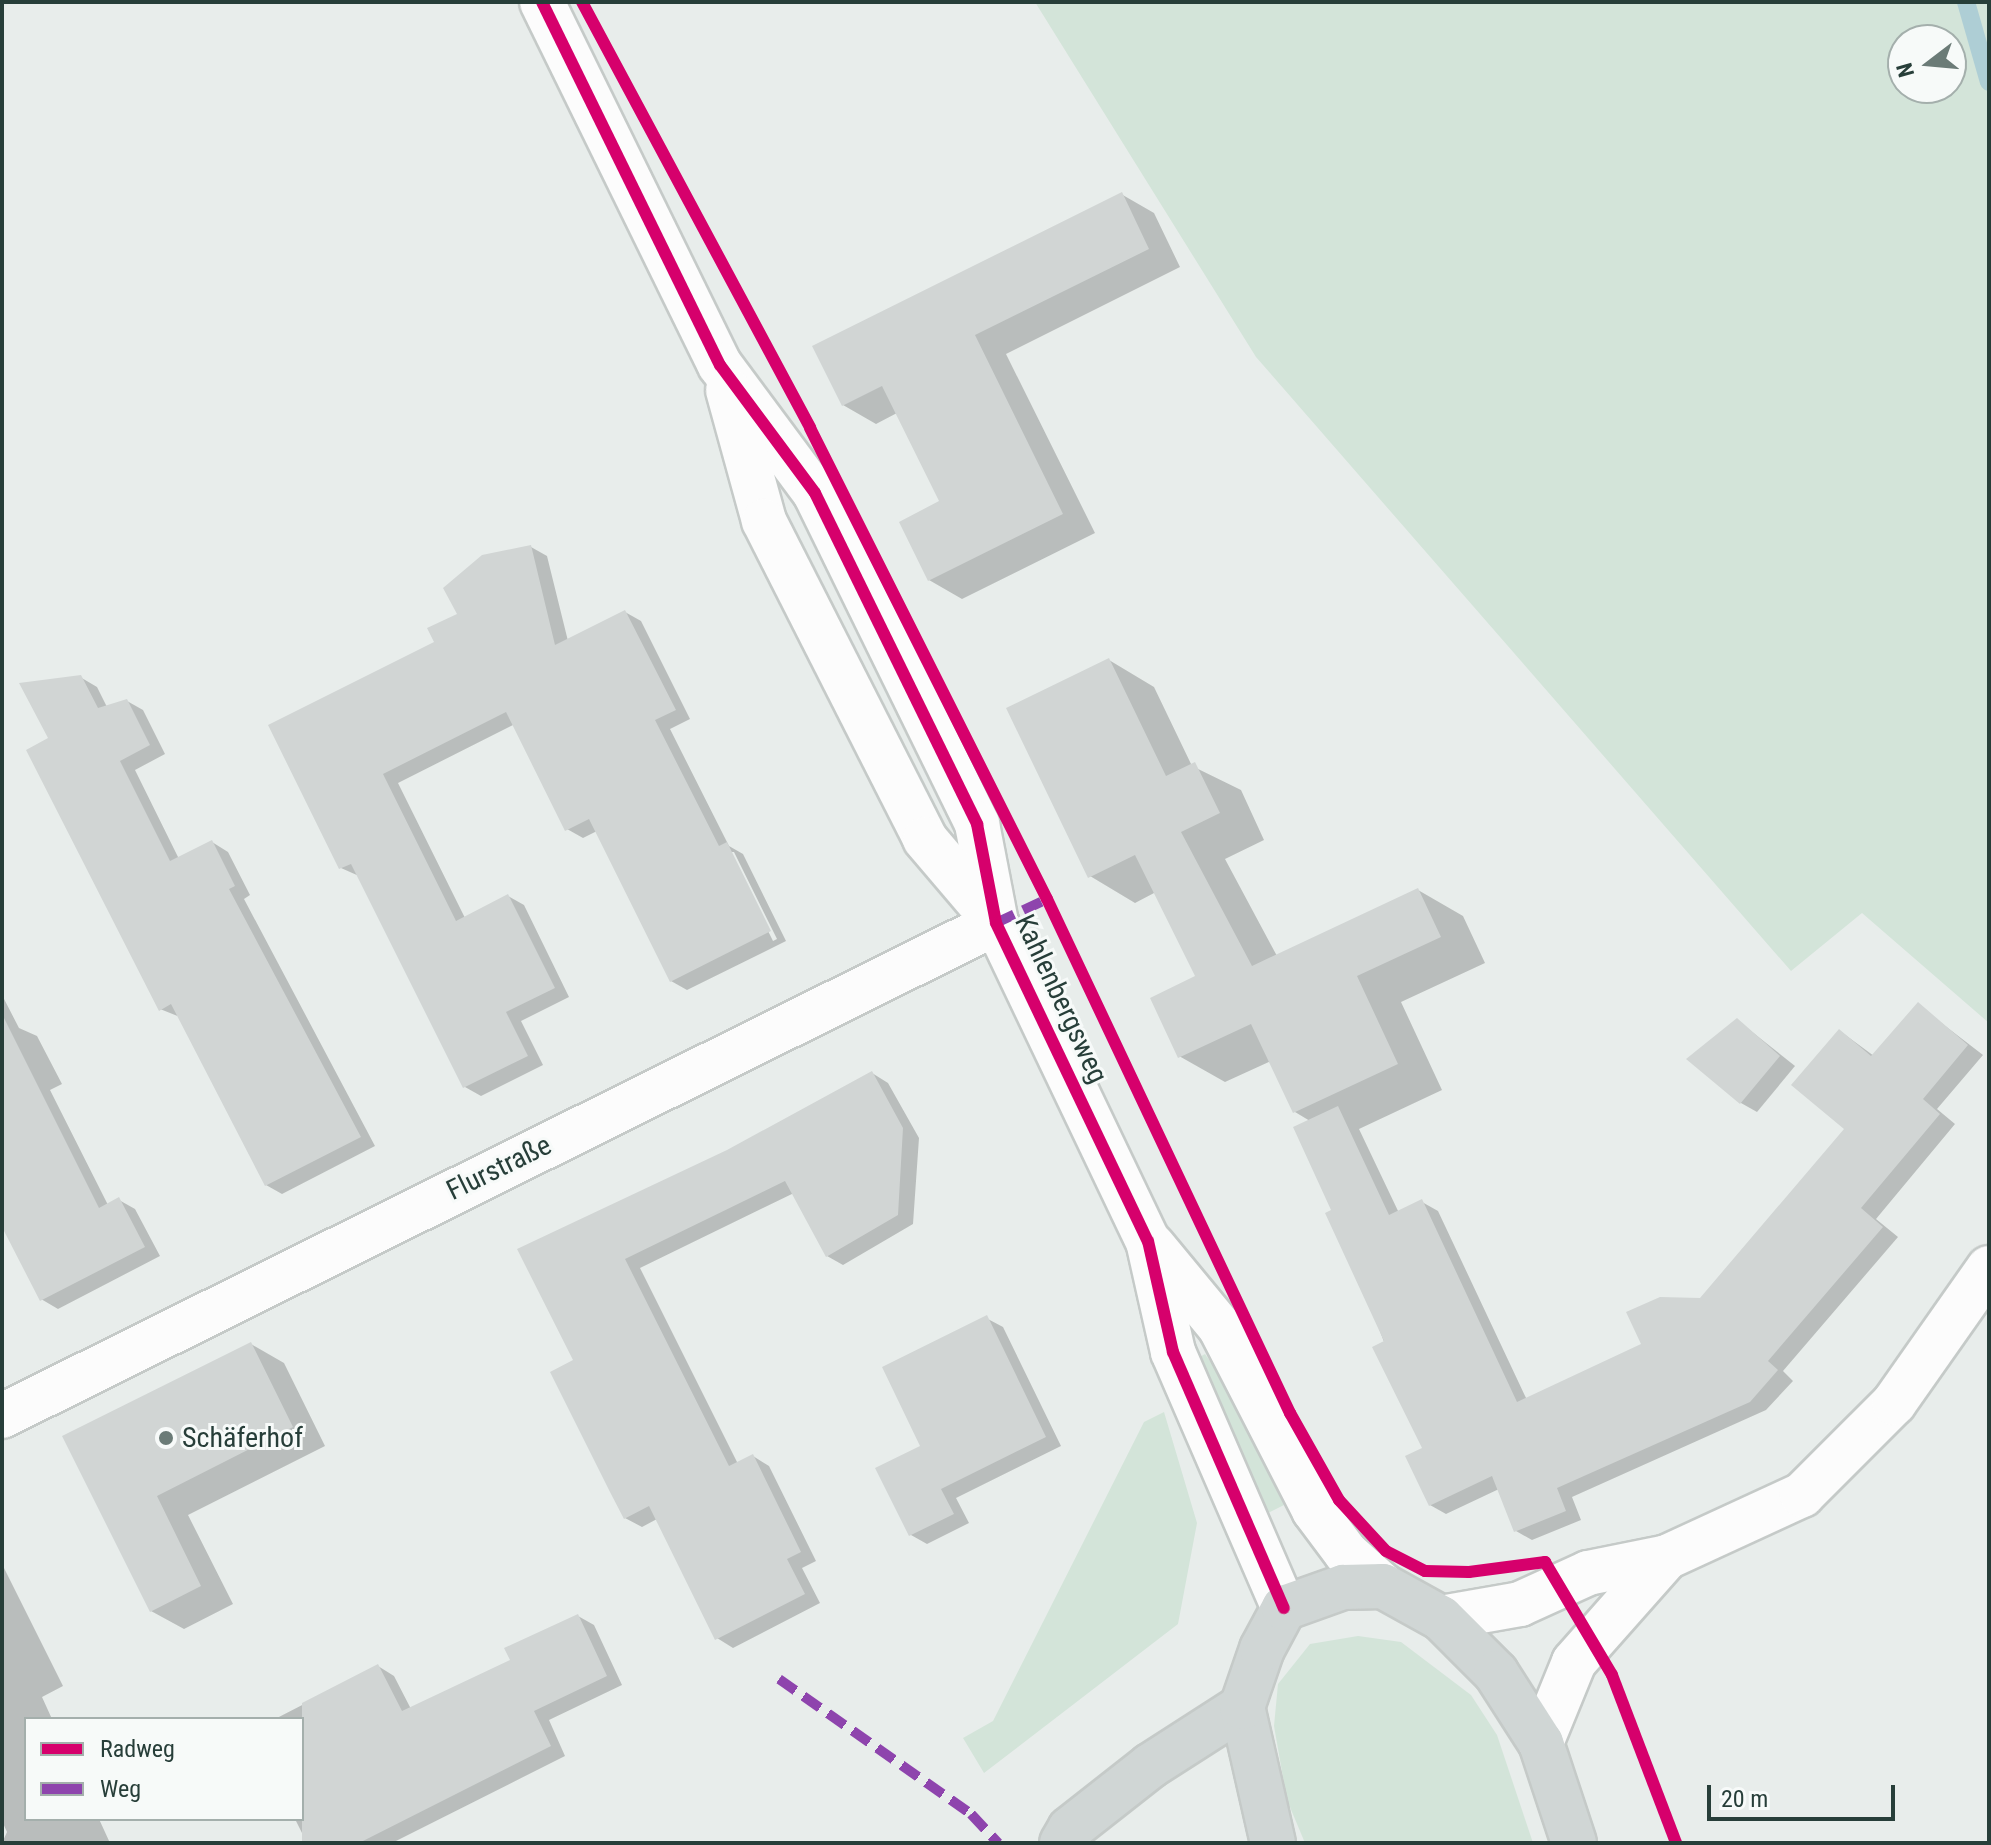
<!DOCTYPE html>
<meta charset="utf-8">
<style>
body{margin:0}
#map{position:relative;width:1991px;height:1845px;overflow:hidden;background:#e8edeb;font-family:"Roboto Condensed",sans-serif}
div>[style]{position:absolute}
.green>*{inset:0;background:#d3e4d9}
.shadow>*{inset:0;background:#0003}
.stream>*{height:18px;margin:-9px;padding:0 9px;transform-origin:9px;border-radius:9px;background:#aeced5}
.building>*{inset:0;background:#d1d5d4}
.roads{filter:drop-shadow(2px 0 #c5cac8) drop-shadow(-2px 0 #c5cac8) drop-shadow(0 2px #c5cac8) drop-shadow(0 -2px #c5cac8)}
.minor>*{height:44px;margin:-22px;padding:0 22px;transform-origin:22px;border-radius:22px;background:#fcfcfc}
.major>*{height:44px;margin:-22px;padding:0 22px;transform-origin:22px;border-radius:22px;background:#d0d6d5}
.quiet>*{height:10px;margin-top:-5px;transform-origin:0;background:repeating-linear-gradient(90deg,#8e44ad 0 20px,transparent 0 30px)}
.cycleway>*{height:12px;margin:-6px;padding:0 6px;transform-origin:6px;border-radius:6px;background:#d6006c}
.dots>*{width:22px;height:22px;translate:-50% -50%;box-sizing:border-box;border:4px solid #f7faf9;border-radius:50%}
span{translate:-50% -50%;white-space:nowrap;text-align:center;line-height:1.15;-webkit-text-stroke:6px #f7faf9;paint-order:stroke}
.street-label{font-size:28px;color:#273e39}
.poi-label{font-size:28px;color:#273e39}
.left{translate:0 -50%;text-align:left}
.frame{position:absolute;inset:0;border:4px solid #273e39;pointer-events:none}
.legend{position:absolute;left:24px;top:1717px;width:280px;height:104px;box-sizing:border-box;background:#f7faf9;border:2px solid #a4afac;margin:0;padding:10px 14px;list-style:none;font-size:24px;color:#273e39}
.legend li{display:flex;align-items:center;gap:16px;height:40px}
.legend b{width:40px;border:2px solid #a4afac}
.north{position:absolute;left:1887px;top:24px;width:80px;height:80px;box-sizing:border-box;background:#f7faf9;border:2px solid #a4afac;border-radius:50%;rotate:254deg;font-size:22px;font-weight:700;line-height:32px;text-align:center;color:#273e39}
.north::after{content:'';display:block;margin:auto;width:28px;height:36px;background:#6b7b77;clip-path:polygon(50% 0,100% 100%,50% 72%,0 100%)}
.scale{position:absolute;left:1707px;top:1785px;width:188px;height:36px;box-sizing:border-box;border:4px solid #273e39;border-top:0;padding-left:10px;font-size:24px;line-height:28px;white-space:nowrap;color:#273e39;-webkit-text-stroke:6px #f7faf9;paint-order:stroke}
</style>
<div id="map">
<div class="green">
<div style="clip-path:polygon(evenodd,1035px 2px,1989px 2px,1989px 1023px,1862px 913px,1791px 971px,1256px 357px,1035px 2px,1903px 40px,1951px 40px,1951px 88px,1903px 88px,1903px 40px)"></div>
<div style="clip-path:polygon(1205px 1354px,1226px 1384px,1284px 1505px,1268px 1513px,1198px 1367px,1198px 1358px)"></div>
<div style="clip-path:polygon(1164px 1412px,1197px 1523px,1178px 1624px,984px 1773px,963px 1738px,993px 1721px,1144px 1422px)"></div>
<div style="clip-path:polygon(1358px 1636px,1401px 1642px,1471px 1695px,1497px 1735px,1533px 1843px,1305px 1843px,1287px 1800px,1274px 1726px,1278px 1684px,1310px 1644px)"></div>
</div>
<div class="shadow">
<div style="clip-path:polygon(1121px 194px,1154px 213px,1180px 267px,1006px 354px,1095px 533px,962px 599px,929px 580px,941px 502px,897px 413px,876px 424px,843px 405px)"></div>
<div style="clip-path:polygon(evenodd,531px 547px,547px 556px,568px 641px,625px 612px,641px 621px,690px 719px,670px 729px,729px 846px,743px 854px,786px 941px,687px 990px,671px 981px,597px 831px,583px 838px,567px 829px,515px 724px,398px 783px,465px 918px,508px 896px,524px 905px,569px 997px,521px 1021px,543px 1065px,481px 1096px,465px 1087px,359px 876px,341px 868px,437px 642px,531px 547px,729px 852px,734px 852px,777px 939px,773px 941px,729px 852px)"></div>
<div style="clip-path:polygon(1109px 660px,1154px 687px,1192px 766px,1241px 790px,1264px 840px,1225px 859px,1277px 956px,1418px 890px,1463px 916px,1485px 963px,1401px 1002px,1442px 1090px,1359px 1129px,1399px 1213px,1422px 1202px,1438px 1211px,1527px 1400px,1643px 1345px,1701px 1300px,1846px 1129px,1840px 1031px,1874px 1056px,1918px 1005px,1983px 1055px,1937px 1109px,1955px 1124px,1876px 1219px,1898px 1237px,1783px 1371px,1793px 1381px,1766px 1410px,1572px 1497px,1581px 1520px,1532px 1540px,1516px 1531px,1499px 1489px,1446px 1514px,1430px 1505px,1425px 1449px,1334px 1211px,1310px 1121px,1295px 1112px,1271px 1061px,1225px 1082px,1179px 1056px,1198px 977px,1156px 892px,1135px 903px,1090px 876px)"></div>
<div style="clip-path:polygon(80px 677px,97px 687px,107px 707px,127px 701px,143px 710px,165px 754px,135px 770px,179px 859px,212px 842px,228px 852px,250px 895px,244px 899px,375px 1146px,282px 1194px,266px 1185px,180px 1017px,160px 1009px,50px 739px)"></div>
<div style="clip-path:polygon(2px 995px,19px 1028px,37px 1036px,62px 1084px,50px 1090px,108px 1205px,119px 1200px,135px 1209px,160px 1256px,58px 1309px,41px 1299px,2px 1223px)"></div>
<div style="clip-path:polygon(1737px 1020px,1795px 1066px,1757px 1112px,1741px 1103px)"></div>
<div style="clip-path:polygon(872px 1073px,888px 1083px,919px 1138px,913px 1224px,843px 1265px,827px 1256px,794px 1193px,640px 1268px,738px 1464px,753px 1456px,769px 1466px,816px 1561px,802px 1568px,820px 1603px,733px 1648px,717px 1638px,657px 1519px,642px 1527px,625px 1518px,576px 1361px,520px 1250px,728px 1152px)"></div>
<div style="clip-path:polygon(986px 1318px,1003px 1327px,1061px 1446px,956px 1498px,969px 1523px,927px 1544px,911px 1535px,923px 1447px)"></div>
<div style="clip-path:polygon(251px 1344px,284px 1363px,325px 1446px,188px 1515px,233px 1604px,184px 1629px,151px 1611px,65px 1437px)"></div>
<div style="clip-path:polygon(2px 1564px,63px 1686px,42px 1697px,52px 1719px,26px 1719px,26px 1819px,99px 1819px,110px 1843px,2px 1843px,7px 1832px,2px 1821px)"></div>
<div style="clip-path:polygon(578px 1616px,594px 1625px,622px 1685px,549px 1720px,565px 1756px,392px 1843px,307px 1843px,295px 1819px,302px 1819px,302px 1719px,275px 1719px,378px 1666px,394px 1676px,411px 1709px,512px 1661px)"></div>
</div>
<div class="stream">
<div style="left:1966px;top:2px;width:83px;rotate:74deg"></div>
</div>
<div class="building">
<div style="clip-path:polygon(1122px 192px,1149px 249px,975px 335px,1063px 514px,928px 581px,899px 522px,939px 501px,882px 386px,842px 406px,812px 346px)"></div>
<div style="clip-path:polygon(531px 545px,555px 645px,625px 610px,676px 710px,655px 720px,719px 846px,727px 842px,771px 931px,670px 982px,589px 819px,565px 831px,506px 712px,383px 774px,456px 921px,508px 894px,555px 988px,506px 1012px,528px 1056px,463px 1088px,351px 864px,339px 869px,268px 725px,434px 642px,427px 628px,457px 614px,443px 588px,482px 555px)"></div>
<div style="clip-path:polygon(1109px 658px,1166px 776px,1195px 762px,1220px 813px,1181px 832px,1252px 966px,1418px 888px,1441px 937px,1357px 976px,1398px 1064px,1293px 1113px,1251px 1024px,1178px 1058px,1150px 998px,1195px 976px,1135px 855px,1088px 878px,1006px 708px)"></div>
<div style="clip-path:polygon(81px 675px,98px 708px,127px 699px,150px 745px,120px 761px,170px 861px,212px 840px,235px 886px,229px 889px,361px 1137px,265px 1186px,171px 1004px,159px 1011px,26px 750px,48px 738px,19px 683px)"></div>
<div style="clip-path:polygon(1918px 1002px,1968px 1045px,1923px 1099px,1940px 1114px,1861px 1208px,1883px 1227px,1768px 1361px,1778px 1370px,1750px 1402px,1557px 1488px,1566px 1511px,1514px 1532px,1492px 1476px,1429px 1506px,1405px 1456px,1422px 1448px,1372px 1347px,1384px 1341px,1325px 1213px,1331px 1210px,1293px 1127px,1338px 1106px,1389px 1215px,1422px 1199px,1517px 1402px,1641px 1344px,1626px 1312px,1660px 1297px,1700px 1298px,1844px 1129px,1791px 1085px,1839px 1029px,1871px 1056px)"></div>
<div style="clip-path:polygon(2px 1014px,99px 1208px,119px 1197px,145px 1247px,40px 1301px,2px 1227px)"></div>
<div style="clip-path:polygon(1737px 1018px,1780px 1056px,1740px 1104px,1686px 1059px)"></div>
<div style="clip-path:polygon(872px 1071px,903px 1128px,898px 1215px,826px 1257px,785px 1181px,625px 1259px,729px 1466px,753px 1454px,801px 1552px,787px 1559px,805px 1594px,715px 1640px,649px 1506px,624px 1519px,610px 1492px,550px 1372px,573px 1360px,517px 1249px,727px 1150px)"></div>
<div style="clip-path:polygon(987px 1315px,1046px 1437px,941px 1489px,954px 1514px,909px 1536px,875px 1468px,920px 1446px,882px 1367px)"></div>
<div style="clip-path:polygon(251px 1342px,293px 1427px,157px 1496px,201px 1586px,150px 1612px,62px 1436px)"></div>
<div style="clip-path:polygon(578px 1614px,607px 1676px,534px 1711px,551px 1746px,359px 1843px,302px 1843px,302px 1703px,378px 1664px,402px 1711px,510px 1660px,504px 1648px)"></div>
</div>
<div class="roads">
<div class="minor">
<div style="left:542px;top:2px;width:404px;rotate:63.9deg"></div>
<div style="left:720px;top:365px;width:159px;rotate:53.4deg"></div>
<div style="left:815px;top:493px;width:369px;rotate:63.9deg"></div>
<div style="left:977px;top:824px;width:101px;rotate:79.1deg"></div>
<div style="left:996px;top:923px;width:352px;rotate:64.5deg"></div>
<div style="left:1148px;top:1241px;width:114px;rotate:77.3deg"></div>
<div style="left:1173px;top:1352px;width:279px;rotate:66.6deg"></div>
<div style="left:728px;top:390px;width:136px;rotate:74.6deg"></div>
<div style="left:764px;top:521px;width:356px;rotate:63.1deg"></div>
<div style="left:925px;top:839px;width:106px;rotate:49.6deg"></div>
<div style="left:1153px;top:1246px;width:105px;rotate:50.4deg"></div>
<div style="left:1220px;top:1327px;width:206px;rotate:62.8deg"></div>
<div style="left:1314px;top:1510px;width:54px;rotate:53.3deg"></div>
<div style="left:1346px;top:1553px;width:50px;rotate:41.7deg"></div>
<div style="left:2px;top:1416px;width:1110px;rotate:-26.38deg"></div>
<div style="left:1441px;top:1618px;width:80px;rotate:-10deg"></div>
<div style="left:1520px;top:1604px;width:75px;rotate:-24.5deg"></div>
<div style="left:1588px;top:1573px;width:81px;rotate:-11.4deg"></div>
<div style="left:1667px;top:1557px;width:149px;rotate:-24.7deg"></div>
<div style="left:1802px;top:1495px;width:130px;rotate:-45deg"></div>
<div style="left:1894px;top:1403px;width:165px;rotate:-54.9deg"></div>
<div style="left:1541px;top:1743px;width:87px;rotate:-67.8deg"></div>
<div style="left:1574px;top:1662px;width:140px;rotate:-48.5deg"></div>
</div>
<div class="major">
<div style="left:1062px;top:1843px;width:16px;rotate:-60deg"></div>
<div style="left:1070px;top:1829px;width:102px;rotate:-38.2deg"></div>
<div style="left:1150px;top:1766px;width:109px;rotate:-32.7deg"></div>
<div style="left:1273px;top:1843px;width:139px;rotate:-102.8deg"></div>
<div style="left:1242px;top:1707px;width:61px;rotate:-71deg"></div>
<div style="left:1262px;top:1649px;width:47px;rotate:-61.8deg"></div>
<div style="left:1284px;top:1608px;width:63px;rotate:-19.6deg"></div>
<div style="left:1343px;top:1587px;width:40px;rotate:-1.4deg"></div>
<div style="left:1383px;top:1586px;width:66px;rotate:28.9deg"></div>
<div style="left:1441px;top:1618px;width:78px;rotate:45deg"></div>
<div style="left:1496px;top:1673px;width:83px;rotate:57.3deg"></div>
<div style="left:1541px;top:1743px;width:105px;rotate:71.7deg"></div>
</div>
</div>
<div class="quiet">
<div style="left:996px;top:923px;width:56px;rotate:-25.2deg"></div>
<div style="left:779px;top:1679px;width:235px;rotate:35.1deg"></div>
<div style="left:971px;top:1814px;width:40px;rotate:47deg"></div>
</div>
<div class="cycleway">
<div style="left:542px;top:2px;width:404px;rotate:63.9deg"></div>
<div style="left:720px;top:365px;width:159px;rotate:53.4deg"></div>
<div style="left:815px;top:493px;width:369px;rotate:63.9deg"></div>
<div style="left:977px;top:824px;width:101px;rotate:79.1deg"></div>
<div style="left:996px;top:923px;width:352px;rotate:64.5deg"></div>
<div style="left:1148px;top:1241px;width:114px;rotate:77.3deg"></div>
<div style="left:1173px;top:1352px;width:279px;rotate:66.6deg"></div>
<div style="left:582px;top:2px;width:483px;rotate:61.8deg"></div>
<div style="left:810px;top:428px;width:527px;rotate:63.29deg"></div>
<div style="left:1047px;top:899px;width:569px;rotate:64.7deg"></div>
<div style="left:1290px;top:1413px;width:100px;rotate:60.6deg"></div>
<div style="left:1339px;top:1500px;width:69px;rotate:47.3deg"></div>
<div style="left:1386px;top:1551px;width:44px;rotate:27.1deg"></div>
<div style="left:1425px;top:1571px;width:44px;rotate:1.3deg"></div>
<div style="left:1469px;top:1572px;width:77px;rotate:-7.5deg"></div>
<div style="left:1545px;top:1562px;width:131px;rotate:59.3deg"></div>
<div style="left:1612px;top:1675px;width:180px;rotate:69.1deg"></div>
</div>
<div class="dots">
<div style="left:166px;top:1438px;background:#6b7b77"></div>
</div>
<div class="street-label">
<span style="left:1061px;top:999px;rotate:65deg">Kahlenbergsweg</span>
<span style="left:499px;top:1168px;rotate:-26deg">Flurstraße</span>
</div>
<div class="poi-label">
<span class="left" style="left:182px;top:1438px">Schäferhof</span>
</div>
<div class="frame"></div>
<ul class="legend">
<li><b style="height:10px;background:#d6006c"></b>Radweg</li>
<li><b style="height:10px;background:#8e44ad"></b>Weg</li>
</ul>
<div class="north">N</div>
<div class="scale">20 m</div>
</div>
